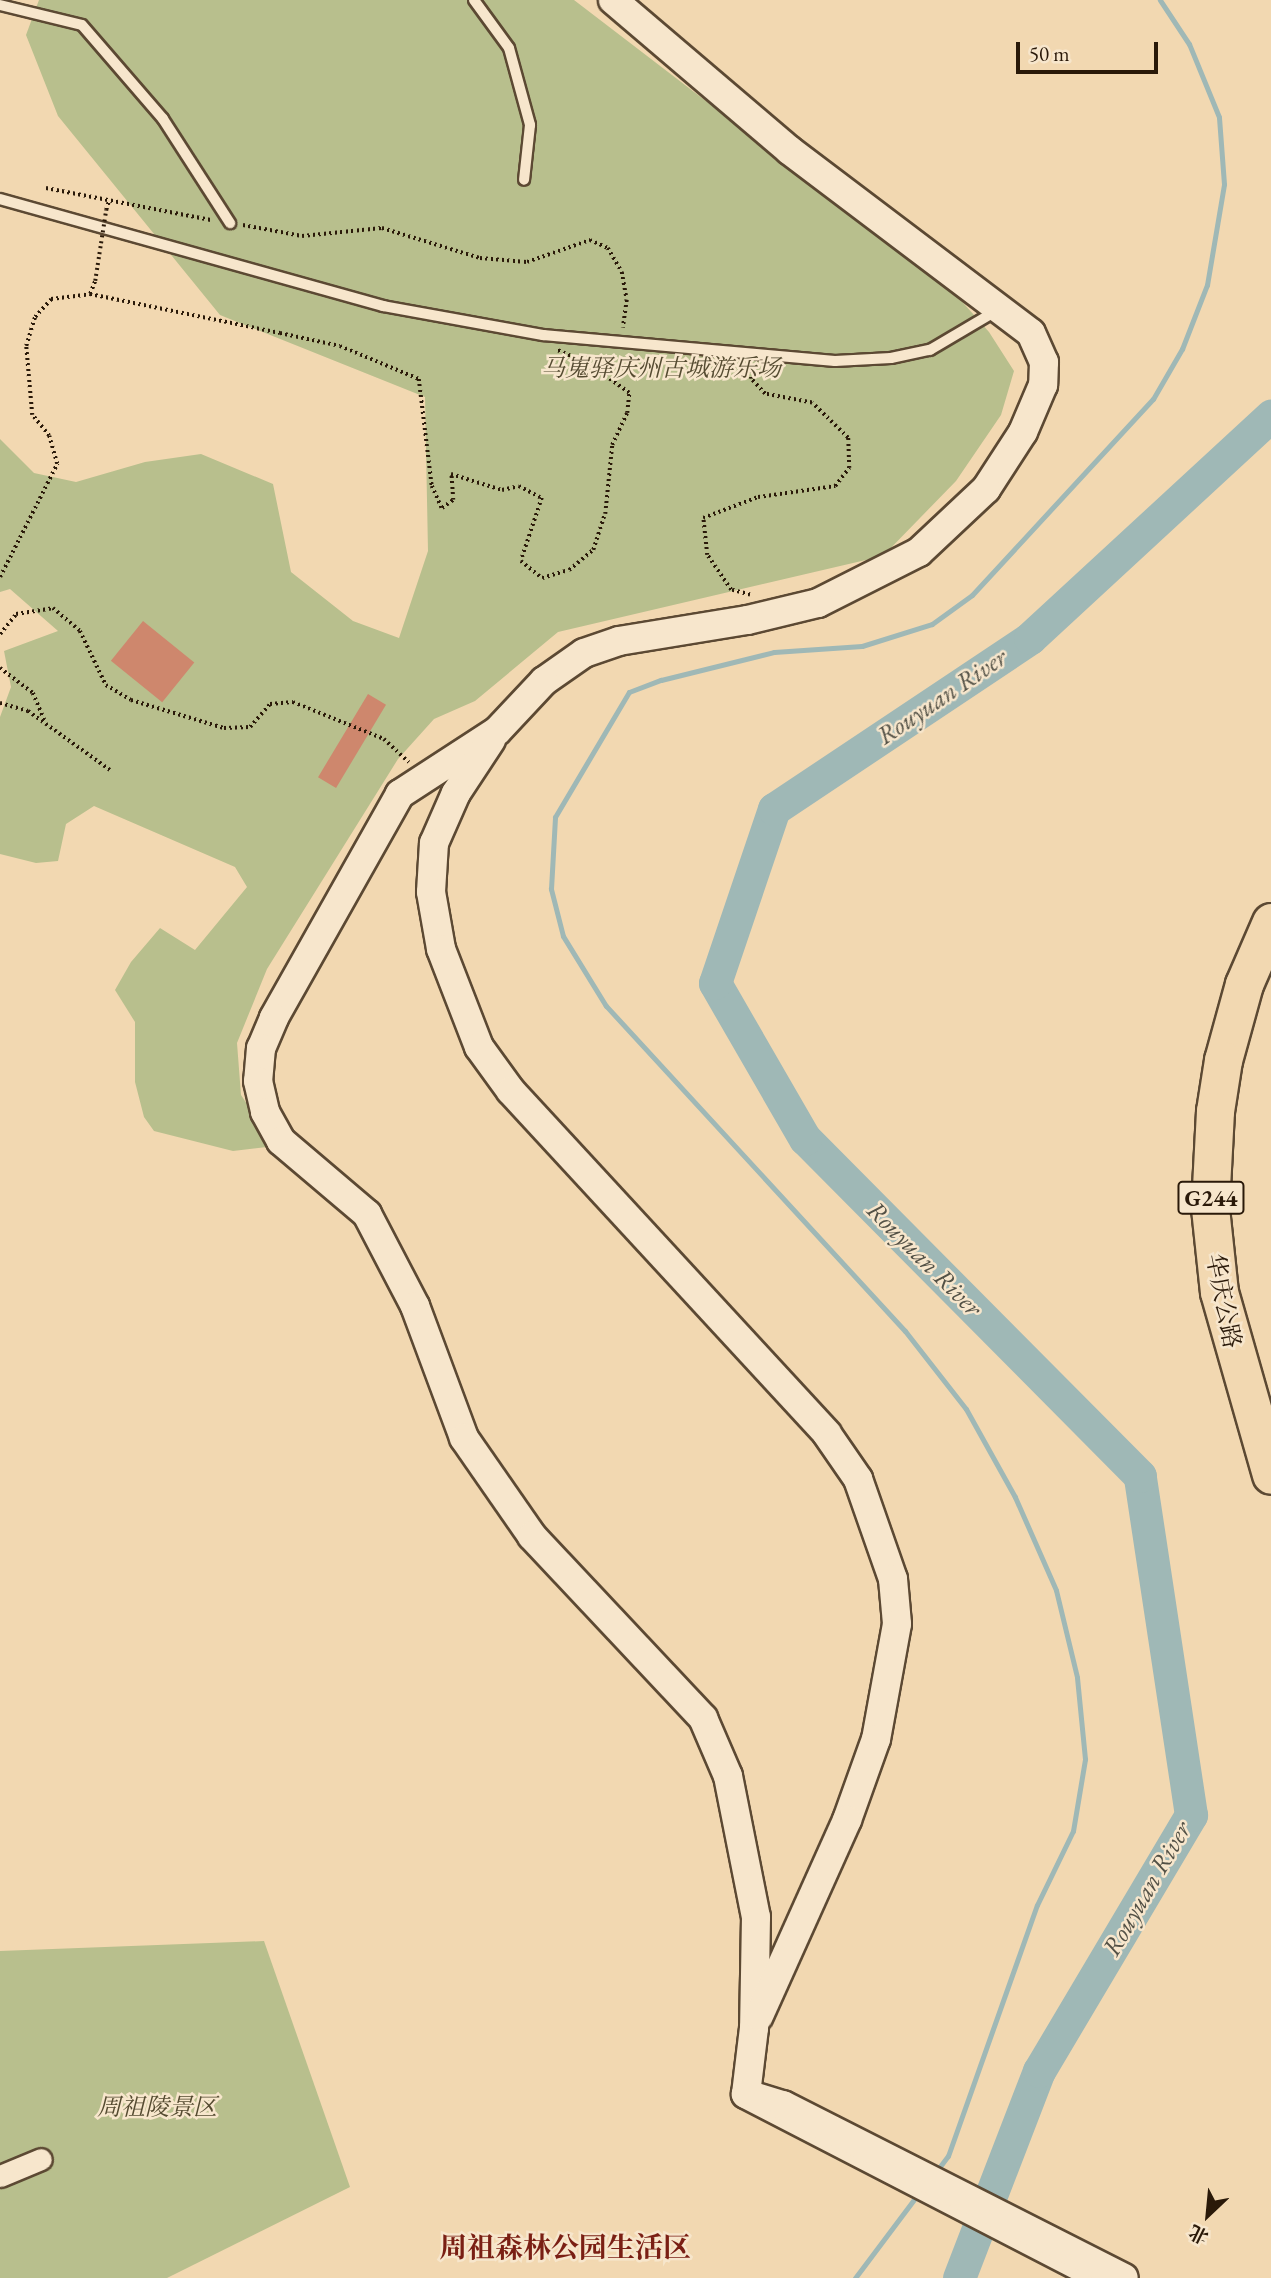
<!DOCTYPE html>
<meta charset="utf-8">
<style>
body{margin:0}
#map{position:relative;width:1271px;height:2278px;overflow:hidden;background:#f2d8b1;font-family:"EB Garamond","Noto Serif SC",serif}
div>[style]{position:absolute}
.green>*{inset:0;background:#b8bf8d}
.stream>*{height:5px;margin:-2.5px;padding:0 2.5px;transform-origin:2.5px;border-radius:2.5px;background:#9fb8b6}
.river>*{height:33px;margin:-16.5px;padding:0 16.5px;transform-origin:16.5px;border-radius:16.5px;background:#9fb8b6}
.building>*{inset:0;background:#ce876d;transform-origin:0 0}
.path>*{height:3.5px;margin-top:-1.75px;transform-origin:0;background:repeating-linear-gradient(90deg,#2a1909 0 2px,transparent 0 5.5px)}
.roads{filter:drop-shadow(2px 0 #5c4933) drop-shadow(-2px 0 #5c4933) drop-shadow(0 2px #5c4933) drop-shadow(0 -2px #5c4933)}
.lane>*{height:10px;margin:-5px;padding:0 5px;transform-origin:5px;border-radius:5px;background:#f7e6cc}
.street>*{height:21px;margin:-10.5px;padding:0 10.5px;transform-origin:10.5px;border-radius:10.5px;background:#f7e6cc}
.secondary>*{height:28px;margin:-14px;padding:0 14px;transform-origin:14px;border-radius:14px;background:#f7e6cc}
.highway>*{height:37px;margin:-18.5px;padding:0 18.5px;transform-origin:18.5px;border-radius:18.5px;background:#f2d8b1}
.path-bridge>*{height:3.5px;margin-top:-1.75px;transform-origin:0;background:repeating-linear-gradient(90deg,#2a1909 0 2px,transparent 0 5.5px)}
span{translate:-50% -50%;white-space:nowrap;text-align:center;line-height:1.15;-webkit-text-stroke:5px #f7e6cc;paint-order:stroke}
.shield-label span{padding:2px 5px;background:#f7e6cc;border:2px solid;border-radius:5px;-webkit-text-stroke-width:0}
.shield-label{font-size:23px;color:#2a1909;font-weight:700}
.park-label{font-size:24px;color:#554b31;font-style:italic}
.street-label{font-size:24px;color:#2a1909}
.water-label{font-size:26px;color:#535146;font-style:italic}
.quarter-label{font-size:28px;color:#7a1f14;font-weight:700}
.north{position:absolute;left:1173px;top:2180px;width:70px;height:70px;-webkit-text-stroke:5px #f7e6cc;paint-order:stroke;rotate:206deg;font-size:19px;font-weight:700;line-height:28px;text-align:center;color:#2a1909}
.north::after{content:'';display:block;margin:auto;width:24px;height:32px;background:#2a1909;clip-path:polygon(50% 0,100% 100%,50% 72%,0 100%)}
.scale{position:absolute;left:1016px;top:42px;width:142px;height:32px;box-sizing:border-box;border:4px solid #2a1909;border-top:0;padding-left:9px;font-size:21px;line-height:24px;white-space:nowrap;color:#2a1909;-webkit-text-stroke:5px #f7e6cc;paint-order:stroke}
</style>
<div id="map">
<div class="green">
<div style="clip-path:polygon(39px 0,574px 0,950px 288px,989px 332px,1014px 371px,1001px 415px,956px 481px,883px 556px,558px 632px,475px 701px,434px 719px,398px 759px,267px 969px,237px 1043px,241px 1095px,275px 1146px,233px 1151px,154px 1131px,144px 1117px,135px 1082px,135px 1022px,115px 990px,131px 962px,160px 928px,195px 950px,247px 887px,235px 867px,94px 806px,66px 824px,58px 861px,36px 863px,0 854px,0 717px,11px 687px,4px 651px,58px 631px,10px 589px,0 592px,0 439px,34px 473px,76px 482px,145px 462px,201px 454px,273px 484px,291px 572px,353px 621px,399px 638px,428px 551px,425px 397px,220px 315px,58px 116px,26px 35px)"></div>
<div style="clip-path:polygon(264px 1941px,350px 2187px,167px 2278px,0 2278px,0 1951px)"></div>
</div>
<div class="stream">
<div style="left:935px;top:2173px;width:21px;rotate:-53deg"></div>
<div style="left:948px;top:2156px;width:266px;rotate:-70.5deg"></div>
<div style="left:1037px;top:1905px;width:82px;rotate:-64.1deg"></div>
<div style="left:1073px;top:1831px;width:73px;rotate:-80.5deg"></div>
<div style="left:1085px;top:1759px;width:82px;rotate:-95.6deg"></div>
<div style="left:1077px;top:1677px;width:89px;rotate:-103.6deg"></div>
<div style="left:1056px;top:1590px;width:102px;rotate:-113.8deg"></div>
<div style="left:1015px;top:1497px;width:101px;rotate:-119.1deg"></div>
<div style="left:966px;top:1409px;width:99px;rotate:-128deg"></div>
<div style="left:905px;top:1331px;width:442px;rotate:-132.6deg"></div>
<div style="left:606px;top:1006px;width:82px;rotate:-121.6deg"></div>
<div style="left:563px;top:936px;width:49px;rotate:-104.3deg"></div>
<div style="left:551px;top:889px;width:72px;rotate:-86.8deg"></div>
<div style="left:555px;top:817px;width:145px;rotate:-59.4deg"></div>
<div style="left:629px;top:692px;width:34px;rotate:-21deg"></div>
<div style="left:661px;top:680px;width:116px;rotate:-13.9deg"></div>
<div style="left:774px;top:652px;width:88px;rotate:-3.9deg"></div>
<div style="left:862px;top:646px;width:73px;rotate:-17.4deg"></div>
<div style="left:932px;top:624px;width:49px;rotate:-35.9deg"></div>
<div style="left:972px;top:595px;width:267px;rotate:-47.3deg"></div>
<div style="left:1153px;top:399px;width:58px;rotate:-59.9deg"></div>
<div style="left:1182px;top:349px;width:69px;rotate:-68.7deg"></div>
<div style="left:1207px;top:285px;width:102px;rotate:-80.4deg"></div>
<div style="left:1224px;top:184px;width:67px;rotate:-94.3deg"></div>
<div style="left:1219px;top:117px;width:79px;rotate:-112.3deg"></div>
<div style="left:1189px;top:44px;width:53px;rotate:-123.4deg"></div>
<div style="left:855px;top:2278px;width:105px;rotate:-53.1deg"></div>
</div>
<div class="river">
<div style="left:959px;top:2278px;width:222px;rotate:-68.9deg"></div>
<div style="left:1039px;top:2071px;width:298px;rotate:-59.3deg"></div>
<div style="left:1191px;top:1815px;width:343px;rotate:-98.6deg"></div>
<div style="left:1140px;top:1476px;width:475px;rotate:-134.8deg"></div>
<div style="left:805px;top:1139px;width:180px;rotate:-120deg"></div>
<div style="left:715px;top:983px;width:184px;rotate:-71.3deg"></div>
<div style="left:774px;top:809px;width:308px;rotate:-33.7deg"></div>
<div style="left:1030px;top:638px;width:328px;rotate:-42.7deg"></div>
</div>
<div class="building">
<div style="left:143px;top:621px;width:66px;height:51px;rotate:39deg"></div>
<div style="left:368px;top:694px;width:21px;height:97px;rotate:31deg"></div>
</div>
<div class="path">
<div style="left:46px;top:188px;width:168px;rotate:11deg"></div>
<div style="left:106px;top:210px;width:10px;rotate:-73deg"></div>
<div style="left:243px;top:225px;width:60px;rotate:10.6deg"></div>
<div style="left:302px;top:236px;width:80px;rotate:-5.7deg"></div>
<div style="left:382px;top:228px;width:102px;rotate:17deg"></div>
<div style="left:480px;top:258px;width:47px;rotate:4.9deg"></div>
<div style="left:527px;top:262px;width:67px;rotate:-19.2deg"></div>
<div style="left:590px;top:240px;width:20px;rotate:24deg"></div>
<div style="left:608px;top:248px;width:28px;rotate:60deg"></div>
<div style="left:622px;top:272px;width:28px;rotate:80deg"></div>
<div style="left:627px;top:300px;width:28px;rotate:98deg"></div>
<div style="left:90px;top:294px;width:14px;rotate:-69deg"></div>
<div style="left:0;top:577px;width:127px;rotate:-63.2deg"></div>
<div style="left:57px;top:464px;width:29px;rotate:-106deg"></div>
<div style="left:49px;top:436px;width:27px;rotate:-129deg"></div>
<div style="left:32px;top:415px;width:69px;rotate:-95deg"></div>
<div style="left:26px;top:346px;width:30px;rotate:-73deg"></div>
<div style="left:35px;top:317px;width:24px;rotate:-48deg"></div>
<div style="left:51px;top:299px;width:39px;rotate:-7deg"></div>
<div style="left:90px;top:294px;width:194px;rotate:11.6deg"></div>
<div style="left:280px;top:333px;width:61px;rotate:12.2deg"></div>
<div style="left:340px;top:346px;width:86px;rotate:22.7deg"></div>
<div style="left:419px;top:379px;width:108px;rotate:83.1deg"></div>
<div style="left:432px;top:486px;width:24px;rotate:66deg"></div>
<div style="left:442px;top:508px;width:14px;rotate:-36deg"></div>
<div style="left:453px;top:500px;width:26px;rotate:-94deg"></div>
<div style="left:451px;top:474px;width:53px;rotate:17.4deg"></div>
<div style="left:502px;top:490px;width:17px;rotate:-13deg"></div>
<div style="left:519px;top:486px;width:26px;rotate:28deg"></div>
<div style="left:542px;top:498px;width:66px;rotate:108.4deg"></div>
<div style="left:521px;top:561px;width:27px;rotate:39deg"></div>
<div style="left:542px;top:578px;width:28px;rotate:-17deg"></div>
<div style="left:569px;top:570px;width:31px;rotate:-40deg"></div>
<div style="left:593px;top:550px;width:38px;rotate:-72deg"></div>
<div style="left:605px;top:514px;width:69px;rotate:-84.2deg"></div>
<div style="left:612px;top:445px;width:35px;rotate:-65deg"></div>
<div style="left:627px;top:413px;width:20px;rotate:-84deg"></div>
<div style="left:629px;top:393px;width:48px;rotate:-144.3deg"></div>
<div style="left:590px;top:365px;width:36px;rotate:-156deg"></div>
<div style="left:750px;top:595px;width:20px;rotate:-165deg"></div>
<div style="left:731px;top:590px;width:42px;rotate:-124.4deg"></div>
<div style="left:707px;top:555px;width:37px;rotate:-96deg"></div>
<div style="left:703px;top:518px;width:59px;rotate:-20.9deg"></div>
<div style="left:758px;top:497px;width:78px;rotate:-8.1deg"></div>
<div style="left:835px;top:486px;width:23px;rotate:-52deg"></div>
<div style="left:849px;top:468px;width:30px;rotate:-92deg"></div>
<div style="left:848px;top:438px;width:50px;rotate:-135.8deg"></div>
<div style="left:812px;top:403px;width:48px;rotate:-169.2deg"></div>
<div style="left:765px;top:394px;width:21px;rotate:-133deg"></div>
<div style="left:751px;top:379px;width:13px;rotate:-94deg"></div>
<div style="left:0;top:634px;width:26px;rotate:-51deg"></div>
<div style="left:16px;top:614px;width:37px;rotate:-9deg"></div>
<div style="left:53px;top:608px;width:35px;rotate:40deg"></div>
<div style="left:80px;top:631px;width:60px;rotate:64.3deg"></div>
<div style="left:106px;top:685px;width:29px;rotate:31deg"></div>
<div style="left:131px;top:700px;width:97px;rotate:16.8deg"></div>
<div style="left:224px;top:728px;width:26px;rotate:-2deg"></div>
<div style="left:250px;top:727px;width:30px;rotate:-49deg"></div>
<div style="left:270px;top:704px;width:23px;rotate:-5deg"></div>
<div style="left:293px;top:702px;width:98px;rotate:22.1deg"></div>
<div style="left:384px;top:739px;width:34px;rotate:43deg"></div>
<div style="left:0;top:668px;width:41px;rotate:37.1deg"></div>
<div style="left:33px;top:693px;width:30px;rotate:67deg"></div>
<div style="left:0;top:703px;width:29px;rotate:16deg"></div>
<div style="left:28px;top:711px;width:101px;rotate:35.7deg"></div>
</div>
<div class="roads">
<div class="lane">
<div style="left:474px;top:0;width:59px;rotate:53.9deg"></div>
<div style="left:509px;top:48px;width:80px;rotate:74.7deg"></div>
<div style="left:530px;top:125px;width:55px;rotate:96.2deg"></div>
<div style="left:0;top:5px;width:84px;rotate:13.7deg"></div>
<div style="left:82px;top:25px;width:124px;rotate:49.2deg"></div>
<div style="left:163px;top:119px;width:124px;rotate:57.2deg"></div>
<div style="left:0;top:199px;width:398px;rotate:15.6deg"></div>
<div style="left:383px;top:306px;width:163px;rotate:10.3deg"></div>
<div style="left:543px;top:335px;width:293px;rotate:5.1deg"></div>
<div style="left:835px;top:361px;width:56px;rotate:-3.1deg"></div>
<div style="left:891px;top:358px;width:40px;rotate:-12deg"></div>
<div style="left:930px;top:350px;width:77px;rotate:-30.6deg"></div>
</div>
<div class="street">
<div style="left:0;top:2176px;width:44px;rotate:-22.5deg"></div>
</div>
<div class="secondary">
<div style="left:613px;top:0;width:231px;rotate:40.4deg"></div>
<div style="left:789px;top:150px;width:303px;rotate:37.1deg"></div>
<div style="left:1031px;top:333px;width:32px;rotate:66deg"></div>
<div style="left:1044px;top:362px;width:23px;rotate:92deg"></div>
<div style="left:1043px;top:385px;width:51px;rotate:113.1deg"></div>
<div style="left:1023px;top:432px;width:68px;rotate:123deg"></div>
<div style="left:986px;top:489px;width:92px;rotate:136.8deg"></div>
<div style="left:919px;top:552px;width:113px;rotate:153.2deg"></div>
<div style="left:818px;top:603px;width:73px;rotate:166.5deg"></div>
<div style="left:747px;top:620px;width:130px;rotate:170.7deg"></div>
<div style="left:619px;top:641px;width:37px;rotate:161deg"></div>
<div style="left:584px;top:653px;width:49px;rotate:145deg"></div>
<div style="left:544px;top:681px;width:69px;rotate:133.2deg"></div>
<div style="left:497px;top:731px;width:116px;rotate:147deg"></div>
<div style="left:400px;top:794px;width:257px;rotate:119.4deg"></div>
<div style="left:274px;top:1018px;width:33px;rotate:113deg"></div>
<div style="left:261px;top:1048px;width:33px;rotate:95deg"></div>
<div style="left:258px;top:1081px;width:32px;rotate:77deg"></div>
<div style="left:265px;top:1112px;width:33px;rotate:61deg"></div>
<div style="left:281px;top:1141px;width:113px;rotate:40.3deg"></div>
<div style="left:367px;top:1214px;width:104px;rotate:62.4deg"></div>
<div style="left:415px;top:1306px;width:141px;rotate:69.6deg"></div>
<div style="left:464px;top:1438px;width:119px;rotate:55.2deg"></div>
<div style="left:532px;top:1536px;width:250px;rotate:46.8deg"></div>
<div style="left:703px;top:1718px;width:63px;rotate:66.7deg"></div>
<div style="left:728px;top:1776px;width:144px;rotate:78.8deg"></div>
<div style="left:756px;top:1917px;width:111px;rotate:91deg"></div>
<div style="left:754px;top:2028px;width:66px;rotate:96.9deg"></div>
<div style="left:491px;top:740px;width:64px;rotate:123.4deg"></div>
<div style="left:456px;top:793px;width:55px;rotate:113.7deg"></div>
<div style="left:434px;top:843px;width:49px;rotate:93.5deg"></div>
<div style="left:431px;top:892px;width:58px;rotate:80deg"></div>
<div style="left:441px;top:949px;width:105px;rotate:68.8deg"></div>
<div style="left:479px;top:1047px;width:54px;rotate:54deg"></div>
<div style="left:511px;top:1091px;width:466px;rotate:47.3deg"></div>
<div style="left:827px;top:1434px;width:55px;rotate:55.4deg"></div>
<div style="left:858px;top:1479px;width:106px;rotate:70.7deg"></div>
<div style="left:893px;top:1579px;width:45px;rotate:84.9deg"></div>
<div style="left:897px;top:1624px;width:117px;rotate:100.3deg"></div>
<div style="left:876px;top:1739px;width:86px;rotate:109.7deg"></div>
<div style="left:847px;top:1820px;width:215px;rotate:114.2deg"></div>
<div style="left:1102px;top:2278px;width:401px;rotate:-152.7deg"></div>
<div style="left:746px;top:2094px;width:39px;rotate:17deg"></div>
<div style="left:783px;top:2105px;width:382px;rotate:26.9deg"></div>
</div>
<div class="highway">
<div style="left:1271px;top:922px;width:68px;rotate:113.5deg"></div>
<div style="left:1244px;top:984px;width:79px;rotate:105.4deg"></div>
<div style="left:1223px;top:1060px;width:52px;rotate:98.9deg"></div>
<div style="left:1215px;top:1111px;width:97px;rotate:93deg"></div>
<div style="left:1210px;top:1208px;width:84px;rotate:83.9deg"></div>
<div style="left:1219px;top:1292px;width:190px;rotate:74.1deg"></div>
</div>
</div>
<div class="path-bridge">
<div style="left:95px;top:281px;width:72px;rotate:-81.2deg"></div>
</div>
<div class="shield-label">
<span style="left:1211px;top:1198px">G244</span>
</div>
<div class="park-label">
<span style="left:661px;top:368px">马嵬驿庆州古城游乐场</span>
<span style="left:157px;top:2107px">周祖陵景区</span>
</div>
<div class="street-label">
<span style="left:1224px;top:1301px;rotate:79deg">华庆公路</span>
</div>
<div class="water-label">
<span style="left:942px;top:697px;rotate:-34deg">Rouyuan River</span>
<span style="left:924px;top:1259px;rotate:45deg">Rouyuan River</span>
<span style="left:1147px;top:1889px;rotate:-60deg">Rouyuan River</span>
</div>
<div class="quarter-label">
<span style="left:565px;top:2247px">周祖森林公园生活区</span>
</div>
<div class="north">北</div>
<div class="scale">50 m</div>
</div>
